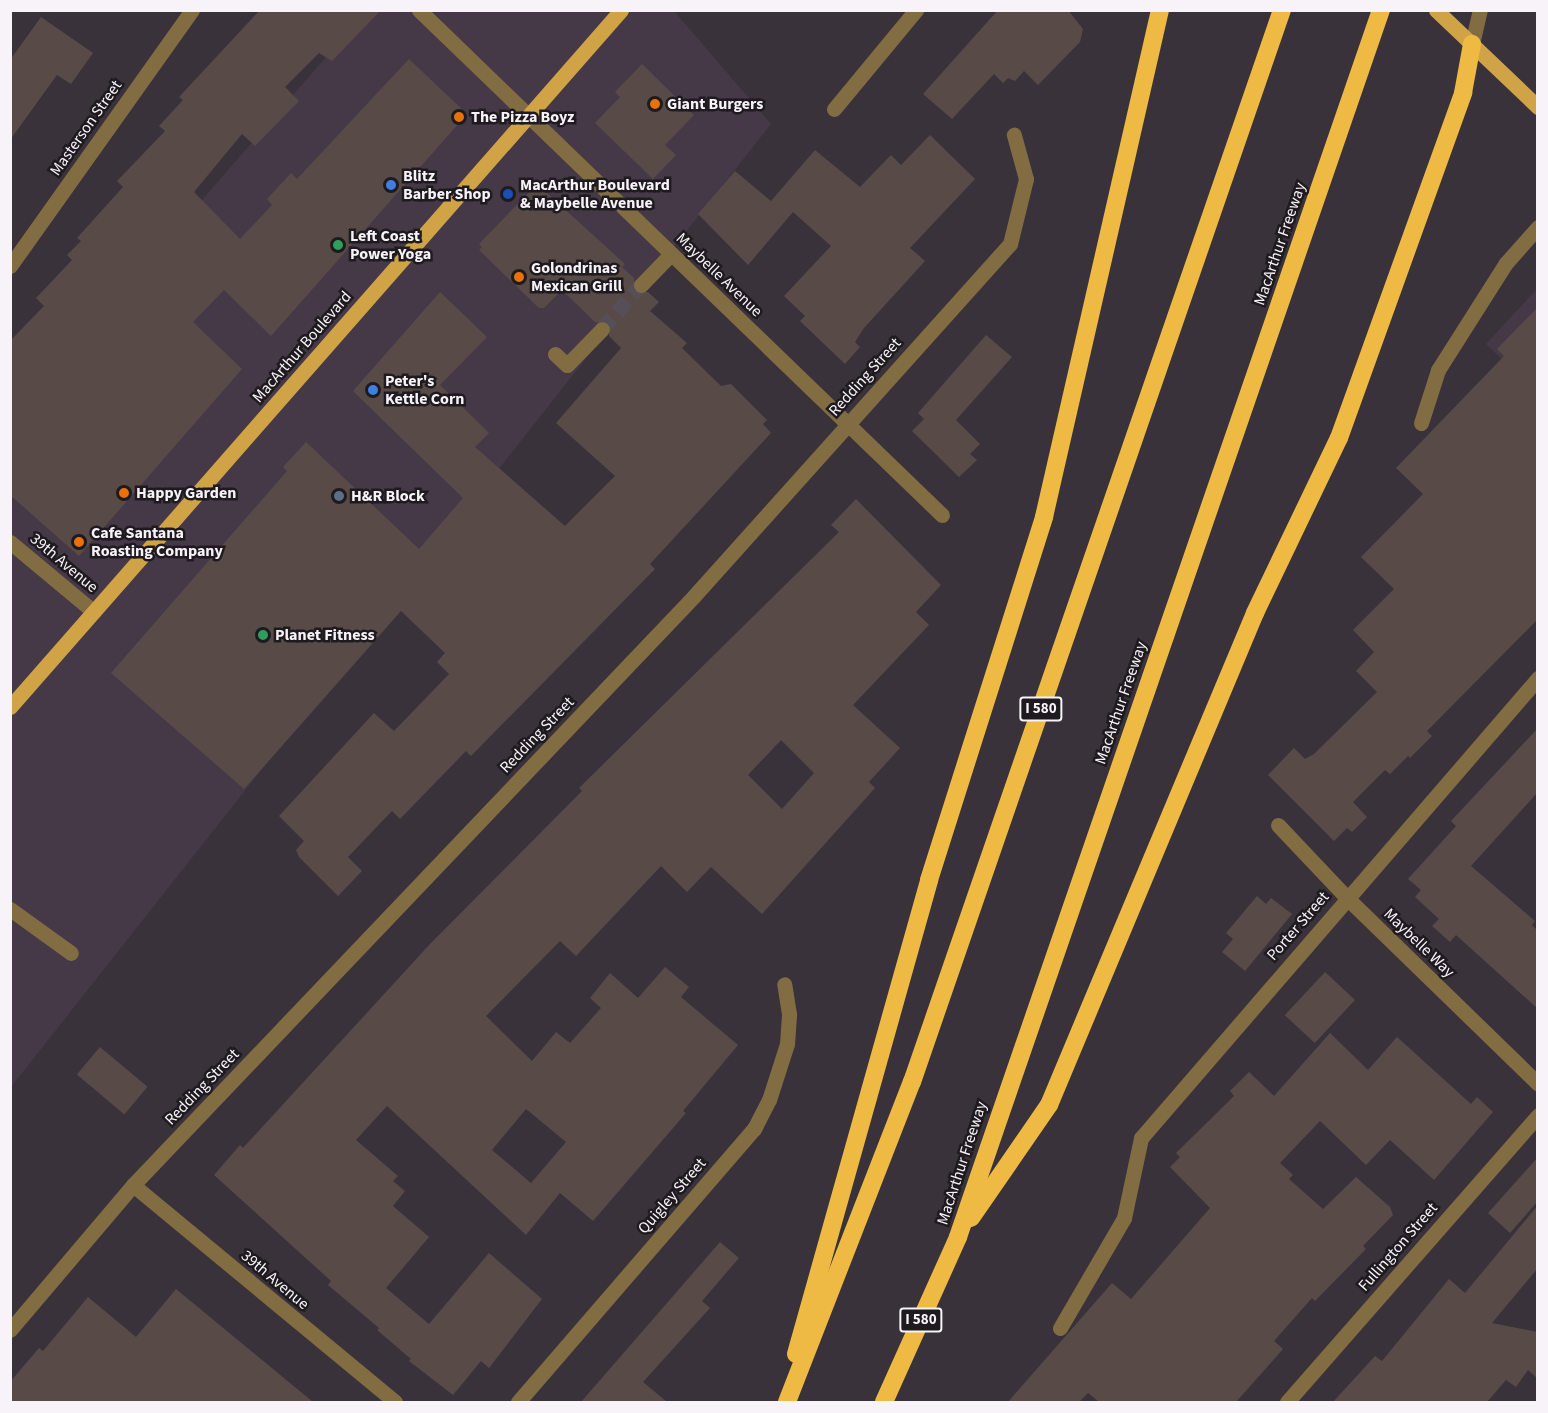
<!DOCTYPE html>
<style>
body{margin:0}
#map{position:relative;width:1548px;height:1413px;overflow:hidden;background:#39323b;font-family:"Source Sans 3",sans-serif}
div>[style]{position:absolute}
.built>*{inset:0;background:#453947}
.building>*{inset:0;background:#584b47;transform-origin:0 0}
.minor-tunnel>*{height:15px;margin-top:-7.5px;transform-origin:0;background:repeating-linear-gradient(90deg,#564f58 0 15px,transparent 0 23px)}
.minor>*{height:15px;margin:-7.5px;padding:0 7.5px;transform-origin:7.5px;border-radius:7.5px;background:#826d43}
.major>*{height:15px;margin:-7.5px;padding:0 7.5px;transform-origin:7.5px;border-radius:7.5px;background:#d0a446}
.highway>*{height:18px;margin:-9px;padding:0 9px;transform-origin:9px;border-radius:9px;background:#eeba43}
.dots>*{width:16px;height:16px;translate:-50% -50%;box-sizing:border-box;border:3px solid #1e1b1f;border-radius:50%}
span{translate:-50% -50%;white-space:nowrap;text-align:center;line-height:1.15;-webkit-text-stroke:5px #1e1b1f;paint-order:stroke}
.shield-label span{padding:2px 4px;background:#1e1b1f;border:2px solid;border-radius:4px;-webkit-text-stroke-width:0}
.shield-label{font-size:15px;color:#f8f3f9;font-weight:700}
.poi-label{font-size:16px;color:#f8f3f9;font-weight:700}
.left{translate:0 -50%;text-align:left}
.street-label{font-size:16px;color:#f8f3f9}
.frame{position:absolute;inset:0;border:12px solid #f8f3f9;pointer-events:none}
</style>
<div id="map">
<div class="built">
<div style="clip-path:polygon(366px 11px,674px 11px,771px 124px,11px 1087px,11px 420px)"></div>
<div style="clip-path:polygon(1537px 289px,1537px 393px,1486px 344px)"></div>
</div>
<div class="building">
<div style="clip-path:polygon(260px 10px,381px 10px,332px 61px,319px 53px,285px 87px,299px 101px,255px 146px,242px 134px,194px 192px,240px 239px,272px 205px,267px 199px,291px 173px,297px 179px,409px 59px,467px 114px,271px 336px,224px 290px,193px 322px,242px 369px,79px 556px,10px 495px,10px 341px,44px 306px,36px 298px,72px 260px,67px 255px,81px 241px,77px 238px,123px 187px,117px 181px,165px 131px,159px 126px,183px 100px,179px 97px)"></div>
<div style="clip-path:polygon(998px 10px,1068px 10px,1083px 29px,1080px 42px,1038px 85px,1024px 71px,1015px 81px,1008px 78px,1003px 83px,994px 74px,952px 119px,923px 94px)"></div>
<div style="clip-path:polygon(41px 17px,93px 53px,71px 84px,57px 75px,10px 140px,10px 60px)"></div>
<div style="clip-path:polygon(642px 64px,694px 115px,665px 145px,676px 155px,653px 179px,595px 123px,620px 97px,615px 92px)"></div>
<div style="clip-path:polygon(930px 135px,975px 179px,910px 248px,925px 261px,864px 328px,855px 342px,860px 347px,845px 364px,800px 321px,805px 316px,784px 296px,831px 246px,793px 212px,748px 265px,698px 214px,735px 171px,771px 201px,815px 150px,860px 187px,891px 155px,901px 165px)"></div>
<div style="clip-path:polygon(537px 184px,625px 264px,622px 267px,634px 278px,634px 292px,648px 292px,659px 302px,650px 311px,687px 343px,682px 348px,721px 386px,731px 384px,767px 420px,763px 424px,771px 433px,650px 564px,655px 569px,471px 756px,466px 751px,400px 819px,392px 811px,348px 857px,362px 871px,338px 896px,299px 857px,296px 850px,304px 841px,279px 816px,374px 713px,394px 731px,449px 674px,437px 662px,445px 653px,401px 611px,244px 789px,111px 673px,287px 471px,283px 467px,306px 442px,419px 549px,463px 498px,353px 391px,440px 292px,487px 337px,440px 385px,489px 433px,475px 447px,565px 526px,615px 476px,556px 423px,621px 348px,609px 336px,609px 322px,595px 322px,562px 290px,544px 308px,539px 308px,479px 250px,482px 247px,479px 244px)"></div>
<div style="clip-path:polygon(1538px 307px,1538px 619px,1427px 731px,1432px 736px,1410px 758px,1408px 756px,1390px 774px,1385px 770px,1353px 802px,1367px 817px,1352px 832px,1347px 828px,1334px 841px,1268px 775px,1294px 748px,1305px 759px,1314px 754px,1377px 692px,1356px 671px,1374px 652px,1353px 630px,1394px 589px,1361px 557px,1423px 494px,1396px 468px,1504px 356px,1497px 349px)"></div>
<div style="clip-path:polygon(986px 335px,1012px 357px,956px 420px,980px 444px,970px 454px,977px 460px,959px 477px,912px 431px,924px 419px,918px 413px)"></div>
<div style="clip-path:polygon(evenodd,856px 499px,941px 585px,916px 612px,929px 625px,853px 705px,900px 748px,869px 782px,875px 788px,762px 914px,711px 867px,687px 892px,661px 866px,576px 956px,560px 941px,486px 1016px,532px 1061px,556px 1032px,570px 1043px,601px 1008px,590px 998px,610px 973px,638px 998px,665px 967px,689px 987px,681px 997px,738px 1045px,683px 1111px,686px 1113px,593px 1221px,560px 1193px,526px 1235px,387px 1106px,356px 1140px,398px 1176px,393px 1181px,405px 1191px,393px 1206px,429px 1237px,386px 1288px,429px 1324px,489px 1253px,542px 1299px,489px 1368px,481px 1361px,453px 1395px,409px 1361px,411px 1359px,377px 1330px,379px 1328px,328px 1285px,331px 1281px,214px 1175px,240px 1145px,243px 1148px,430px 944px,582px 791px,579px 788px,839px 532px,831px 525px,856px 499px,781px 740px,814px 773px,782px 809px,748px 775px,781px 740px,856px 499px,526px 1109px,566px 1142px,531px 1183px,492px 1150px,526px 1109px)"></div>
<div style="clip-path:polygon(1538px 728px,1538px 792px,1471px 866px,1535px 921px,1532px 925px,1538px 931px,1538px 1009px,1456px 935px,1450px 942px,1432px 926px,1439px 919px,1415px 897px,1421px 890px,1408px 879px,1456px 826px,1451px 821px)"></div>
<div style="clip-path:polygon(1257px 896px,1266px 904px,1271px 898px,1292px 914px,1245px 971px,1222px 952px,1233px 939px,1226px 933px)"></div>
<div style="left:1325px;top:972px;width:41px;height:59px;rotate:43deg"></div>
<div style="clip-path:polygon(1330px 1033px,1368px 1070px,1397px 1037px,1471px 1104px,1477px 1097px,1493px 1112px,1434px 1180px,1390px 1140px,1366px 1165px,1320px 1121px,1280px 1163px,1293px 1175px,1289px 1179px,1323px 1209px,1356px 1177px,1390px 1207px,1393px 1215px,1363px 1246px,1366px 1249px,1315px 1301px,1312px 1298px,1274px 1341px,1283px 1349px,1236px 1402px,1099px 1402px,1088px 1393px,1079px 1402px,1008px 1402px,1112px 1283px,1131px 1299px,1210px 1208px,1170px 1167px,1180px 1157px,1176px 1153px,1234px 1096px,1230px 1091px,1249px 1072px,1274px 1096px)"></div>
<div style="left:100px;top:1047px;width:62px;height:36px;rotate:40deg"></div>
<div style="clip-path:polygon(1538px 1157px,1538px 1201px,1510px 1233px,1488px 1213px)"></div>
<div style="clip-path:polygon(1538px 1205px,1538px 1268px,1492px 1323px,1538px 1332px,1538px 1379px,1528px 1370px,1516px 1387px,1506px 1380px,1487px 1402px,1333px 1402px,1375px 1356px,1382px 1361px,1449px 1279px,1465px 1293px)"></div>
<div style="clip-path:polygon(720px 1242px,739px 1258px,702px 1301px,710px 1308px,643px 1382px,667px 1402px,581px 1402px)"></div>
<div style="clip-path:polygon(176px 1289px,313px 1402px,10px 1402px,10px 1382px,39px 1348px,43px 1351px,88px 1297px,136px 1337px)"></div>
</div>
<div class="minor-tunnel">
<div style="left:602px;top:329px;width:59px;rotate:-48.4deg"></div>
</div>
<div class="minor">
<div style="left:419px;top:10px;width:727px;rotate:44deg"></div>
<div style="left:1472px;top:44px;width:35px;rotate:-77deg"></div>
<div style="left:834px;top:109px;width:129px;rotate:-50.4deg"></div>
<div style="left:10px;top:266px;width:314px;rotate:-54.6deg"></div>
<div style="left:641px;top:285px;width:43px;rotate:-45.9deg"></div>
<div style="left:555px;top:354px;width:16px;rotate:43deg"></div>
<div style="left:567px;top:365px;width:50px;rotate:-45.8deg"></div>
<div style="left:1421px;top:423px;width:56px;rotate:-72.2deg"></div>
<div style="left:1438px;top:370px;width:127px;rotate:-57.6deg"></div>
<div style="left:1506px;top:263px;width:48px;rotate:-48.4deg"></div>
<div style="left:10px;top:542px;width:109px;rotate:39.8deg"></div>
<div style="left:1278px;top:825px;width:99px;rotate:46.6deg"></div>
<div style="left:1346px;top:897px;width:268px;rotate:44.2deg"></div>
<div style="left:10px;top:909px;width:75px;rotate:35.8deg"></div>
<div style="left:133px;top:1185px;width:340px;rotate:39.6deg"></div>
<div style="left:1060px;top:1328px;width:127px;rotate:-59.8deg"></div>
<div style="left:1124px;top:1218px;width:82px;rotate:-78deg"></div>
<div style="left:1141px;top:1138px;width:608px;rotate:-49.2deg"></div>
<div style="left:10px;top:1330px;width:190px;rotate:-49.7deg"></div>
<div style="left:133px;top:1185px;width:813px;rotate:-46.39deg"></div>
<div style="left:694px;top:596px;width:473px;rotate:-48.1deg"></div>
<div style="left:1010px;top:244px;width:67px;rotate:-76.2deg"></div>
<div style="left:1026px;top:179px;width:46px;rotate:-105.3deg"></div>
<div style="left:518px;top:1402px;width:361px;rotate:-49.2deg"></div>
<div style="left:754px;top:1129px;width:33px;rotate:-63deg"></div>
<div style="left:769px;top:1100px;width:59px;rotate:-72.2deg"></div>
<div style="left:787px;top:1044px;width:30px;rotate:-86deg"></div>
<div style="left:789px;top:1014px;width:30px;rotate:-99deg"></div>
<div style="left:1287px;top:1402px;width:381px;rotate:-48.8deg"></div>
</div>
<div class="major">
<div style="left:1436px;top:10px;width:141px;rotate:43.6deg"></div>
<div style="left:10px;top:707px;width:927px;rotate:-48.76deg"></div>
</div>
<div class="highway">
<div style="left:971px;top:1218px;width:137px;rotate:-55.4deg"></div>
<div style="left:1049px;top:1105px;width:533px;rotate:-67.28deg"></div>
<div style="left:1255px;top:613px;width:194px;rotate:-64.4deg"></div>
<div style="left:1339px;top:438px;width:367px;rotate:-70.2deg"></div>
<div style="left:1463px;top:93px;width:50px;rotate:-79.6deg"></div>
<div style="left:796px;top:1354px;width:492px;rotate:-74.3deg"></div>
<div style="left:929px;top:880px;width:381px;rotate:-72.4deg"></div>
<div style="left:1044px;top:517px;width:520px;rotate:-77.11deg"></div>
<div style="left:787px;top:1402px;width:344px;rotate:-68.7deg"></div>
<div style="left:912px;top:1082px;width:1134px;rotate:-70.96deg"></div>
<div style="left:884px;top:1402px;width:181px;rotate:-65.8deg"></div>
<div style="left:958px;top:1237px;width:1298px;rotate:-70.98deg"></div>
</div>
<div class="dots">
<div style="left:655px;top:104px;background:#e8710a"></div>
<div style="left:459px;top:117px;background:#e8710a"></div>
<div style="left:391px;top:185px;background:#3f7fe0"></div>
<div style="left:508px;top:194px;background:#1a4fb4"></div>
<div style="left:338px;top:245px;background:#2e9e5b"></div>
<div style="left:519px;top:277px;background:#e8710a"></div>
<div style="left:373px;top:390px;background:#3f7fe0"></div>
<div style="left:124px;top:493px;background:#e8710a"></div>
<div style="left:339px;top:496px;background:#5c6f8a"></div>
<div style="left:79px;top:542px;background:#e8710a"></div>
<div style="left:263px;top:635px;background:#2e9e5b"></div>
</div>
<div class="shield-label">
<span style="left:1041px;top:709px">I 580</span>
<span style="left:921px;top:1320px">I 580</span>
</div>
<div class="poi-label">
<span class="left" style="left:667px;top:104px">Giant Burgers</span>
<span class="left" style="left:471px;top:117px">The Pizza Boyz</span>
<span class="left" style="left:403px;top:185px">Blitz<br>Barber Shop</span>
<span class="left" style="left:520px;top:194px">MacArthur Boulevard<br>&amp; Maybelle Avenue</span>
<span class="left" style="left:350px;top:245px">Left Coast<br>Power Yoga</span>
<span class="left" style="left:531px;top:277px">Golondrinas<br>Mexican Grill</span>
<span class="left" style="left:385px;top:390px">Peter's<br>Kettle Corn</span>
<span class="left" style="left:136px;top:493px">Happy Garden</span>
<span class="left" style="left:351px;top:496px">H&amp;R Block</span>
<span class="left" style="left:91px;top:542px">Cafe Santana<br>Roasting Company</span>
<span class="left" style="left:275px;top:635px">Planet Fitness</span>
</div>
<div class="street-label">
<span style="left:86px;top:128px;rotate:-55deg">Masterson Street</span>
<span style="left:1280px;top:244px;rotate:-71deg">MacArthur Freeway</span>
<span style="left:719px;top:275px;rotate:44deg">Maybelle Avenue</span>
<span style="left:302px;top:347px;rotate:-49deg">MacArthur Boulevard</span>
<span style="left:865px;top:377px;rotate:-48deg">Redding Street</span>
<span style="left:64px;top:563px;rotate:40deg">39th Avenue</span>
<span style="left:1121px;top:703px;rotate:-71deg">MacArthur Freeway</span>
<span style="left:537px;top:735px;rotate:-46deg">Redding Street</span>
<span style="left:1298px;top:926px;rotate:-49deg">Porter Street</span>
<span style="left:1419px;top:943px;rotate:44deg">Maybelle Way</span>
<span style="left:202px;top:1087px;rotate:-46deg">Redding Street</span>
<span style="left:962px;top:1163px;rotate:-72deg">MacArthur Freeway</span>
<span style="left:672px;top:1196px;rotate:-49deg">Quigley Street</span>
<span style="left:1398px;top:1247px;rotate:-49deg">Fullington Street</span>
<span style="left:275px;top:1280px;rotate:40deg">39th Avenue</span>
</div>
<div class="frame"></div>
</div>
